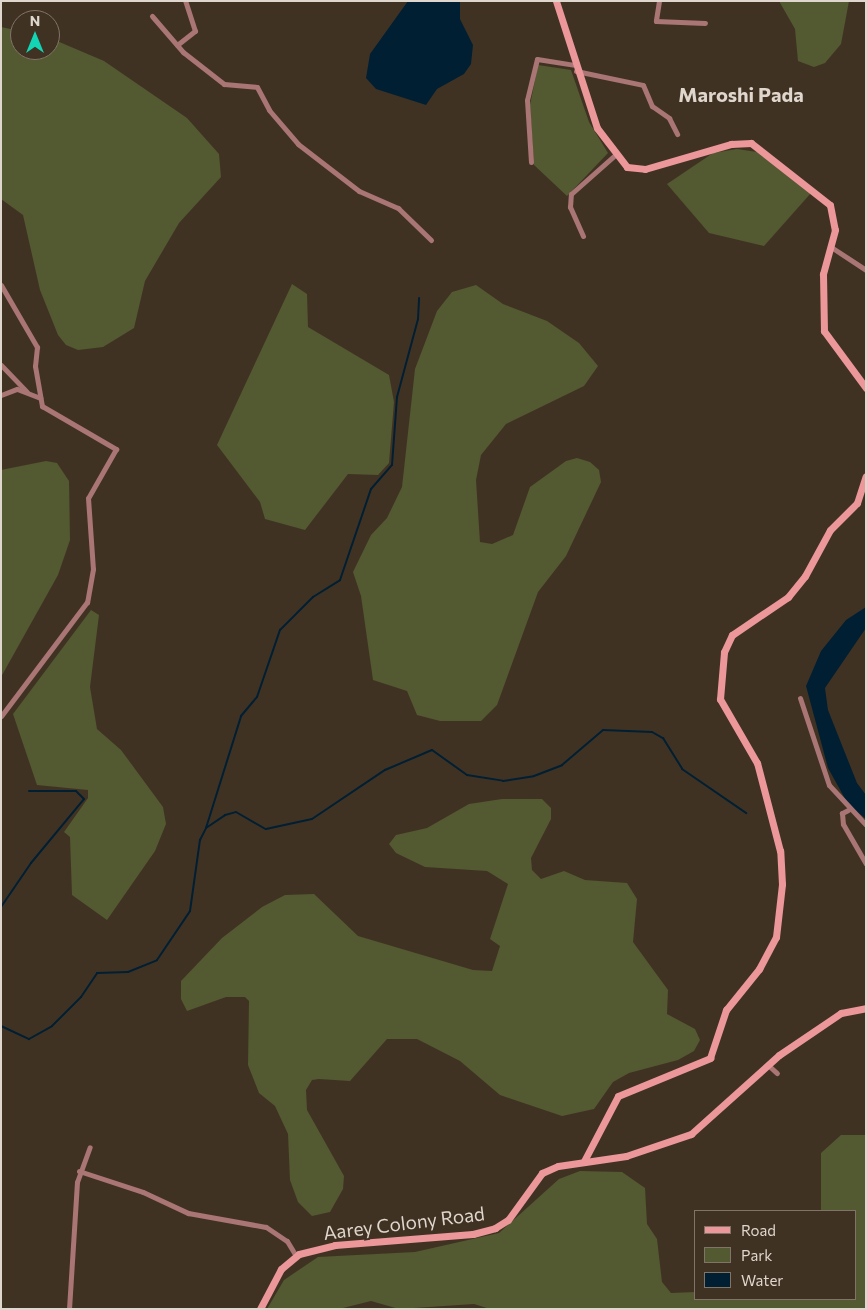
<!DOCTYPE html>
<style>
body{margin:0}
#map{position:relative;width:867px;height:1310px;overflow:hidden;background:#403223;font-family:Commissioner,sans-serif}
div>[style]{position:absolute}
.green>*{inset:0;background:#535931}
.water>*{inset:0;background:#001f33}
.stream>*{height:2px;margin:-1px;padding:0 1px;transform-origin:1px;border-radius:1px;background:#001f33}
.street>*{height:5px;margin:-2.5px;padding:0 2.5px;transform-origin:2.5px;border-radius:2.5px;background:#aa7575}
.secondary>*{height:7px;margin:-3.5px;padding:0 3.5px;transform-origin:3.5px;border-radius:3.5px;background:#ec9799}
span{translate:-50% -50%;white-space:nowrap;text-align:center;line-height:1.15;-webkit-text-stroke:4px #403223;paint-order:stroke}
.street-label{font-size:19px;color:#dfd6cd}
.neighbourhood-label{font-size:20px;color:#dfd6cd;font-weight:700}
.frame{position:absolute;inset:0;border:2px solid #dfd6cd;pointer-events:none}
.legend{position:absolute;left:694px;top:1210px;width:162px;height:90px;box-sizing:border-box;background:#403223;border:1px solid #807467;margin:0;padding:6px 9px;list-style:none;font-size:15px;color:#dfd6cd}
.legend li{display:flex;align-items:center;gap:10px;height:25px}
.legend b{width:25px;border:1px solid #807467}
.north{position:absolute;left:10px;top:10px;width:50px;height:50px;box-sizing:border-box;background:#403223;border:1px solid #807467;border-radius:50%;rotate:0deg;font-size:14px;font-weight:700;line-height:20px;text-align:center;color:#dfd6cd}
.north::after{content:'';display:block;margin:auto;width:18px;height:22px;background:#11d5b4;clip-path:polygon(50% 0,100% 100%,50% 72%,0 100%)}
</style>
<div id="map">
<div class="green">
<div style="clip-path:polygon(779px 1px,849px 1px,841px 44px,825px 63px,814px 67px,798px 61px,795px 29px)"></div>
<div style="clip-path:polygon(1px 27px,20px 31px,20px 50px,50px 50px,50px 38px,104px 61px,187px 118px,219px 154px,221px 177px,179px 223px,145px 281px,134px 328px,103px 347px,78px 350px,66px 345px,58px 335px,40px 290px,23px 215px,1px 199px)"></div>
<div style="clip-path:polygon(538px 65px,571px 70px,589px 122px,608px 153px,567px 196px,534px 165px,530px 105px)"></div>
<div style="clip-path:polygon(737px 149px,757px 152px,811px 193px,764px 246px,709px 233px,667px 184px,713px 153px)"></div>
<div style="clip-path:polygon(292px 284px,307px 294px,308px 327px,389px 375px,394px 402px,389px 463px,378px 475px,348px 474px,305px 530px,265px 519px,260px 502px,217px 445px)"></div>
<div style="clip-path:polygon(476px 285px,503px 304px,547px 321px,579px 343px,598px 366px,584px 386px,506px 424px,481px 455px,476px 480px,480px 542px,492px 544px,513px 535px,530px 487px,566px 461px,577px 458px,590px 462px,599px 470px,601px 482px,566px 556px,538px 592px,497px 705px,481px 721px,440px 721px,417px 715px,407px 691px,373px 680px,361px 596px,353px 572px,371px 535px,387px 518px,402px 487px,415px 369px,437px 311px,452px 292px)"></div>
<div style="clip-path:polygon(46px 461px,57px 463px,69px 481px,70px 540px,58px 575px,1px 677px,1px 470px)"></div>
<div style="clip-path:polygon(91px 610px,99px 615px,90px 687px,97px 729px,121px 750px,163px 807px,166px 824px,155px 851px,107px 920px,72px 895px,70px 837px,64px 832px,88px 798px,88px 790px,37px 785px,13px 714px)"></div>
<div style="clip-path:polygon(502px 799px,542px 799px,551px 808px,551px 819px,531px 858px,532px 870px,541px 879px,564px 871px,585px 880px,627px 883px,637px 899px,633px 942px,668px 990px,667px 1014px,695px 1029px,700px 1040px,694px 1051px,678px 1060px,629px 1073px,613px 1082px,594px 1109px,562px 1116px,500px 1095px,460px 1061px,417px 1039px,387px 1039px,350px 1081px,319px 1079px,312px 1080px,306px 1090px,307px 1110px,344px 1176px,343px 1189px,330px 1212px,312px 1216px,298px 1202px,290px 1180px,288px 1134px,275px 1106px,259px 1093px,248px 1065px,249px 1001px,245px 997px,226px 997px,187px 1011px,181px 999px,181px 981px,222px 938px,262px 907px,285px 895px,314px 894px,358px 936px,473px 970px,492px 971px,500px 946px,490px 939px,508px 884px,487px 871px,425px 867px,396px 853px,389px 844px,396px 835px,427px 828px,469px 804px)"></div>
<div style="clip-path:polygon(841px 1135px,866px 1135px,866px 1309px,490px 1309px,474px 1304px,399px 1309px,371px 1301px,339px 1309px,267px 1309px,284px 1280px,318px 1257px,415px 1252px,499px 1233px,559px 1179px,580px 1171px,622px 1172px,645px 1188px,647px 1224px,657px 1239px,662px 1282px,671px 1293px,696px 1292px,696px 1299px,856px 1299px,856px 1211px,821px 1211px,821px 1153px)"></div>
</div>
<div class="water">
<div style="clip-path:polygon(408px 1px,460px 1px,460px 19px,473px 45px,471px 64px,464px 74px,437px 89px,426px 105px,376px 89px,366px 78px,370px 54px)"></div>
<div style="clip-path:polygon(866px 607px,866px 628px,825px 688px,828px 710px,857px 783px,866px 795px,866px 819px,848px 804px,828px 768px,806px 686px,821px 651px,846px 620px)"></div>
</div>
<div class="stream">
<div style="left:206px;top:828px;width:117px;rotate:-72.6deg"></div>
<div style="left:241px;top:716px;width:25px;rotate:-50deg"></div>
<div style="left:257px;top:697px;width:71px;rotate:-71.1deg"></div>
<div style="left:280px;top:630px;width:47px;rotate:-45deg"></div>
<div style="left:313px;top:597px;width:32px;rotate:-32deg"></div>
<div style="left:340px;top:580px;width:96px;rotate:-71.2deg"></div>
<div style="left:371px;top:489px;width:32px;rotate:-49deg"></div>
<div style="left:392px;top:465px;width:68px;rotate:-85.8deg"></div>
<div style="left:397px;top:397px;width:81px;rotate:-74.9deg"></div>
<div style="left:418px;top:319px;width:21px;rotate:-87deg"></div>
<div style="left:1px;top:907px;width:53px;rotate:-55.7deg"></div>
<div style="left:31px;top:863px;width:83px;rotate:-50.4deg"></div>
<div style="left:84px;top:799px;width:11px;rotate:-135deg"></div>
<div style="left:76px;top:791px;width:47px;rotate:180deg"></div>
<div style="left:1px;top:1026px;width:31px;rotate:25deg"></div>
<div style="left:29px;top:1039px;width:26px;rotate:-29deg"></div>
<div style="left:52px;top:1026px;width:41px;rotate:-45deg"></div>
<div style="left:81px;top:997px;width:29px;rotate:-56deg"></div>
<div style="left:97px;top:973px;width:31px;rotate:-2deg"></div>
<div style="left:128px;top:972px;width:31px;rotate:-22deg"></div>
<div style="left:157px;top:960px;width:59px;rotate:-56deg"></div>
<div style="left:190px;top:911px;width:72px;rotate:-82deg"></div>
<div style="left:200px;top:840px;width:13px;rotate:-63deg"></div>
<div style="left:206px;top:828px;width:23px;rotate:-34deg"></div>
<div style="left:225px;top:815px;width:11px;rotate:-15deg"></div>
<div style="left:236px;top:812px;width:34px;rotate:30deg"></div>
<div style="left:266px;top:829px;width:47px;rotate:-12.3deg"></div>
<div style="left:312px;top:819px;width:88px;rotate:-33.9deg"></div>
<div style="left:385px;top:770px;width:51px;rotate:-23.1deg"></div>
<div style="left:432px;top:750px;width:43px;rotate:35.5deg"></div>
<div style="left:467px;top:775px;width:36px;rotate:9deg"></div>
<div style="left:503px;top:781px;width:31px;rotate:-9deg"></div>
<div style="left:534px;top:776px;width:30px;rotate:-21deg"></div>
<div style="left:562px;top:765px;width:54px;rotate:-40.5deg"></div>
<div style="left:603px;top:730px;width:49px;rotate:2.3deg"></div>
<div style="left:652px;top:732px;width:13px;rotate:29deg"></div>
<div style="left:663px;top:738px;width:36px;rotate:58deg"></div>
<div style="left:682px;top:769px;width:78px;rotate:34.5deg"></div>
</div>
<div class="street">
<div style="left:659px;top:1px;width:20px;rotate:99deg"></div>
<div style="left:656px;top:21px;width:49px;rotate:2.3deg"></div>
<div style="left:152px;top:16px;width:48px;rotate:49.3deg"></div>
<div style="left:183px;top:52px;width:52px;rotate:38deg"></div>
<div style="left:224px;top:84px;width:33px;rotate:5deg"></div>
<div style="left:257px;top:87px;width:26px;rotate:62deg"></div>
<div style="left:269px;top:110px;width:45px;rotate:49.5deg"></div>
<div style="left:298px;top:144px;width:77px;rotate:37.6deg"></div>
<div style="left:359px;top:191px;width:43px;rotate:23.6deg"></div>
<div style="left:398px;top:208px;width:46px;rotate:44.1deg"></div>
<div style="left:177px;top:45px;width:23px;rotate:-38deg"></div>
<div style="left:195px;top:31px;width:32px;rotate:-108deg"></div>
<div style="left:576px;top:71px;width:68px;rotate:11.8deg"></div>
<div style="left:643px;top:85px;width:23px;rotate:67deg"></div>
<div style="left:652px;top:106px;width:21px;rotate:35deg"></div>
<div style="left:669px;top:118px;width:18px;rotate:63deg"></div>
<div style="left:531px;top:162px;width:62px;rotate:-93.7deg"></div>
<div style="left:527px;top:100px;width:42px;rotate:-76.3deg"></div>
<div style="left:537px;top:59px;width:36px;rotate:9deg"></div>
<div style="left:583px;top:236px;width:32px;rotate:-114deg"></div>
<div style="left:570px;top:207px;width:13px;rotate:-86deg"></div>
<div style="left:571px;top:194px;width:57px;rotate:-41.5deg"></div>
<div style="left:831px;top:247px;width:42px;rotate:33.3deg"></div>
<div style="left:1px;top:285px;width:72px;rotate:59.9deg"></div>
<div style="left:37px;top:347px;width:19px;rotate:96deg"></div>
<div style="left:35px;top:366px;width:41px;rotate:80.1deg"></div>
<div style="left:42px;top:406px;width:86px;rotate:30.2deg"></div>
<div style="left:116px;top:449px;width:56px;rotate:119.7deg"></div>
<div style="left:88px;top:498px;width:71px;rotate:86deg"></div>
<div style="left:93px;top:569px;width:34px;rotate:100deg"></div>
<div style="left:87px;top:602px;width:143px;rotate:127deg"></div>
<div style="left:1px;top:365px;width:37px;rotate:46deg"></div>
<div style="left:1px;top:395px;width:17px;rotate:-21deg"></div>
<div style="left:17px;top:389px;width:25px;rotate:21deg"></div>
<div style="left:800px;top:698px;width:92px;rotate:71.6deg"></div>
<div style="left:829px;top:785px;width:54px;rotate:47.2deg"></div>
<div style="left:848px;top:810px;width:7px;rotate:153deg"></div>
<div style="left:842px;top:813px;width:11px;rotate:85deg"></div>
<div style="left:843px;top:824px;width:46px;rotate:60.1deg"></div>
<div style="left:768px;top:1065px;width:12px;rotate:42deg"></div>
<div style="left:79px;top:1171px;width:67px;rotate:18.2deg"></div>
<div style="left:143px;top:1192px;width:50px;rotate:25deg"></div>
<div style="left:188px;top:1213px;width:79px;rotate:10.2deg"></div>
<div style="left:266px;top:1227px;width:25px;rotate:34deg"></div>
<div style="left:287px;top:1241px;width:17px;rotate:59deg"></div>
<div style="left:69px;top:1309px;width:127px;rotate:-86.4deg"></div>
<div style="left:77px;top:1182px;width:37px;rotate:-70deg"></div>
</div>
<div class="secondary">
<div style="left:556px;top:1px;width:133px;rotate:72.1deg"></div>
<div style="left:597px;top:128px;width:49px;rotate:52.4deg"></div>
<div style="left:627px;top:167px;width:18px;rotate:6deg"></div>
<div style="left:645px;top:169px;width:90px;rotate:-16.2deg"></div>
<div style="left:731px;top:144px;width:20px;rotate:-3deg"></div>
<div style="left:751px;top:143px;width:100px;rotate:38.1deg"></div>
<div style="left:830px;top:205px;width:25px;rotate:79deg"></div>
<div style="left:835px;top:230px;width:46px;rotate:105.3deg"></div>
<div style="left:823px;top:274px;width:57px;rotate:89deg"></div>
<div style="left:824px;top:331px;width:71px;rotate:53.6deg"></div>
<div style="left:584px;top:1161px;width:73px;rotate:-62.4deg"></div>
<div style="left:618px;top:1096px;width:100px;rotate:-22.4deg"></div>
<div style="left:710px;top:1058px;width:51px;rotate:-71.6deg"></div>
<div style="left:726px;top:1010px;width:53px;rotate:-51.2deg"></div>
<div style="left:759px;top:969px;width:36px;rotate:-62deg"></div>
<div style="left:776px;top:937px;width:53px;rotate:-83.5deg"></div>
<div style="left:782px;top:884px;width:33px;rotate:-93deg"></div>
<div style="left:780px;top:851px;width:91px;rotate:-104.6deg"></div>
<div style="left:757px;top:763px;width:74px;rotate:-120deg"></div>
<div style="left:720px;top:699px;width:47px;rotate:-85.1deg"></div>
<div style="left:724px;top:652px;width:19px;rotate:-65deg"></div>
<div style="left:732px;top:635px;width:68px;rotate:-34.2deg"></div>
<div style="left:788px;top:597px;width:27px;rotate:-51deg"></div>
<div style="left:805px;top:576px;width:52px;rotate:-61.5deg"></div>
<div style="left:830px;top:530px;width:38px;rotate:-45deg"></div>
<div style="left:857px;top:503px;width:28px;rotate:-72deg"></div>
<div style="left:260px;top:1309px;width:45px;rotate:-62.3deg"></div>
<div style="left:281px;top:1269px;width:23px;rotate:-40deg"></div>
<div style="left:299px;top:1254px;width:37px;rotate:-14deg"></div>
<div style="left:335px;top:1245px;width:138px;rotate:-4.6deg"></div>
<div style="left:473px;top:1234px;width:23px;rotate:-15deg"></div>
<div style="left:495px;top:1228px;width:15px;rotate:-32deg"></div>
<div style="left:508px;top:1220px;width:58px;rotate:-54.1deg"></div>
<div style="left:542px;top:1173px;width:17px;rotate:-24deg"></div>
<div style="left:558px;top:1166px;width:69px;rotate:-8.4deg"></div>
<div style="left:626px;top:1156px;width:69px;rotate:-18.7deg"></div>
<div style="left:691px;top:1134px;width:118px;rotate:-41.9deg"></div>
<div style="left:779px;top:1055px;width:75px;rotate:-34.1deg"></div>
<div style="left:841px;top:1013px;width:25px;rotate:-11deg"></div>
</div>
<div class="street-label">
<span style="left:404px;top:1223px;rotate:-7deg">Aarey Colony Road</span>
</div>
<div class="neighbourhood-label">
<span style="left:741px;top:94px">Maroshi Pada</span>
</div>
<div class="frame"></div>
<ul class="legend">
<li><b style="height:6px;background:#ec9799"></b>Road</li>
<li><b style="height:14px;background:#535931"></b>Park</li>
<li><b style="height:14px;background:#001f33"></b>Water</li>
</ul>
<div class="north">N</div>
</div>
